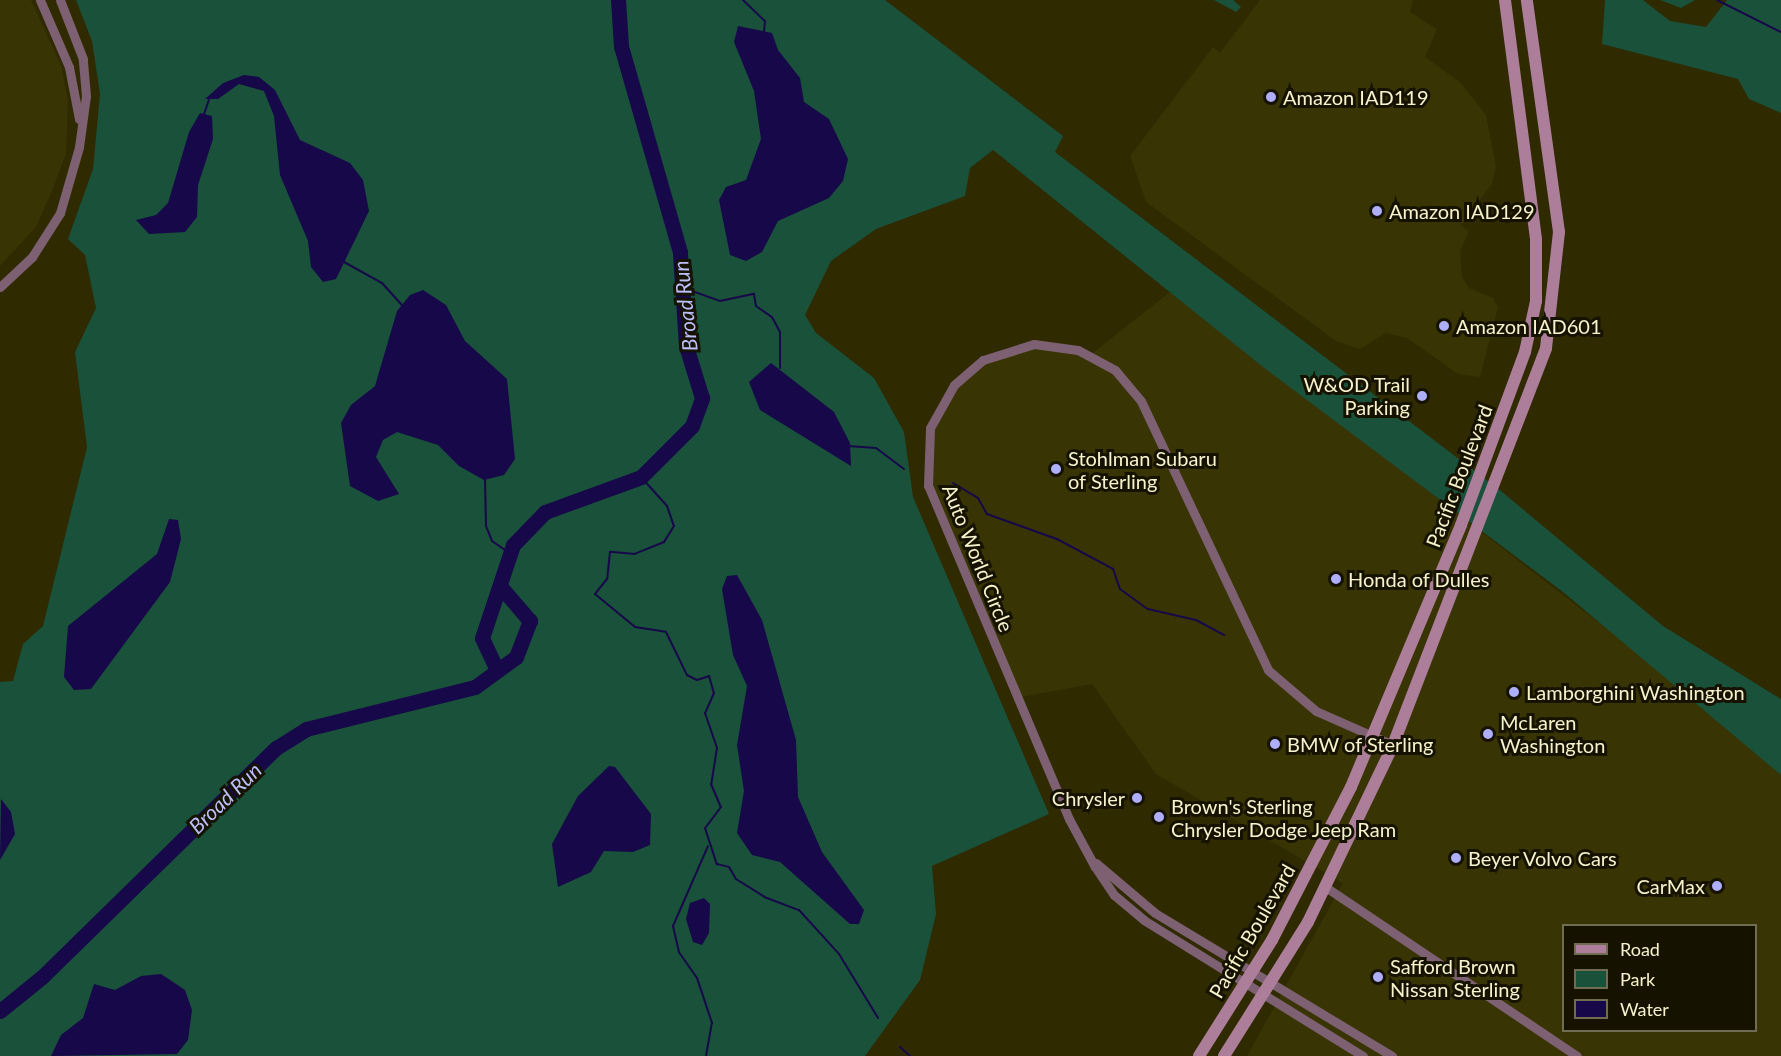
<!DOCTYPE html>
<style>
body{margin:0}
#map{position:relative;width:1781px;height:1056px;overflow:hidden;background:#2f2a00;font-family:Lato,sans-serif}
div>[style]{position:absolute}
.built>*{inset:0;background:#393404}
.green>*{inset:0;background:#19513b}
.water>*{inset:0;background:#170849}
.stream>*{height:2px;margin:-1px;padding:0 1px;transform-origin:1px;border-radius:1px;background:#170849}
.river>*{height:15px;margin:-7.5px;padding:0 7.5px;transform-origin:7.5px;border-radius:7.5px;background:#170849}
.minor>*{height:9px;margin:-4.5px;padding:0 4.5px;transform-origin:4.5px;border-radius:4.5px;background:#7d6071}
.secondary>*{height:12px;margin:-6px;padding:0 6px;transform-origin:6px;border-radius:6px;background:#ac7e99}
.dots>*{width:16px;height:16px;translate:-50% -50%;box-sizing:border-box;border:3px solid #151200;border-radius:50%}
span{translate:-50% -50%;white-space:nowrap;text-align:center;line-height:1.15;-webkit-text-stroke:6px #151200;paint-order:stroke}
.poi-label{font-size:20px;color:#f6f2cc}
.left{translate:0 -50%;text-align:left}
.right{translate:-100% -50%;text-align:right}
.street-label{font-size:20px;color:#f6f2cc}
.water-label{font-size:21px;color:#bdbffb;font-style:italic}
.legend{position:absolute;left:1562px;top:924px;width:195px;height:108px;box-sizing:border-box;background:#151200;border:2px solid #6f6c52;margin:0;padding:8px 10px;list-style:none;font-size:18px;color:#f6f2cc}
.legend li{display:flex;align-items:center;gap:12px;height:30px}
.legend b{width:30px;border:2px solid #6f6c52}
</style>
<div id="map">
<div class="built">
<div style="clip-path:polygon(0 0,31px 0,61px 65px,68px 100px,66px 154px,52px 191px,36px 227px,0 266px)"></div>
<div style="clip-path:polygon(1260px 0,1413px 0,1410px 12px,1437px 29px,1425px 57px,1460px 82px,1486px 115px,1496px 167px,1492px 184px,1461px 225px,1469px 232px,1460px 251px,1462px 277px,1469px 288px,1493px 298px,1498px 307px,1480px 377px,1458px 374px,1407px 338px,1386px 333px,1360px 349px,1336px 341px,1146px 202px,1130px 156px,1213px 47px,1220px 53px)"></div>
<div style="clip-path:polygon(evenodd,1170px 292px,1655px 666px,1781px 775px,1781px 1056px,1247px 1056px,1343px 883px,1156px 774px,1092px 684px,1016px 698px,932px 498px,930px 428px,954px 385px,996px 354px,1049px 344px,1090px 355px,1170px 292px,1564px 926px,1756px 926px,1756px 1030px,1564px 1030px,1564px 926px)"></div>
</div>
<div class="green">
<div style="clip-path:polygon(76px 0,885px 0,1063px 136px,1055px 152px,1501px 491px,1663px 626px,1781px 699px,1781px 775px,1563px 592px,1263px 367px,993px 150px,970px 168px,965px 196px,876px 229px,831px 261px,805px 315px,816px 333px,874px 378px,904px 432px,913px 497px,1049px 814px,932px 866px,936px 914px,920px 980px,865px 1056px,0 1056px,0 682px,13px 681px,23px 644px,43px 626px,87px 447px,75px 352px,96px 308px,85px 255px,68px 239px,93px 169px,100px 94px,92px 41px)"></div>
<div style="clip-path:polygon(1214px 0,1233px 0,1241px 7px,1236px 12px)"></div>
<div style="clip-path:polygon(1605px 0,1643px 0,1670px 21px,1706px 27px,1727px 0,1781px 0,1781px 113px,1749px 99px,1738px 79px,1602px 44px)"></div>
<div style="clip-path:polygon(1660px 0,1695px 0,1681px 8px)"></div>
</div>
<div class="water">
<div style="clip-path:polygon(738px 26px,772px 33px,778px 50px,800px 78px,804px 102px,829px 119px,848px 159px,843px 181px,829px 198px,778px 221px,762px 252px,746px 261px,730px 255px,719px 200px,726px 187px,746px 180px,761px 139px,754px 91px,734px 42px)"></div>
<div style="clip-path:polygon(244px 75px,259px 77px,275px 90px,300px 140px,350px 163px,363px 180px,369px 211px,336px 279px,323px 282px,311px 267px,308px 241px,280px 175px,274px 116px,264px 91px,239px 84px,218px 99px,205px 99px,223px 83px)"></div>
<div style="clip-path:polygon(200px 113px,212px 116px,213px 139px,198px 185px,197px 217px,185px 232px,149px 234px,136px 220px,156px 215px,168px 203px,189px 132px)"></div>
<div style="clip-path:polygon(423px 290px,446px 305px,465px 341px,507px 379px,515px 459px,504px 475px,484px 480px,459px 466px,438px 445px,397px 432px,383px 440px,376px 457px,399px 494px,378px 501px,350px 486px,341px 423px,351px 405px,375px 386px,397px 311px,410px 295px)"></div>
<div style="clip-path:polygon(771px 363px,834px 412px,850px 443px,851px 466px,760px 410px,749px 382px)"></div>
<div style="clip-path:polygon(169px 519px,178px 520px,181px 539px,170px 582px,91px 689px,74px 690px,64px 677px,68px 626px,157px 554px)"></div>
<div style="clip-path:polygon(737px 575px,762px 620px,796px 740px,798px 797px,822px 852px,864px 910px,859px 924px,850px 924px,780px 862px,752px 855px,737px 833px,744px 791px,737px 745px,747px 686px,733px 655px,722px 589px,727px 576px)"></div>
<div style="clip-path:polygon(609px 766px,615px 767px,651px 814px,650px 845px,633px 852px,604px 851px,591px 872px,558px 887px,552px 844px,578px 796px)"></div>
<div style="clip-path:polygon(1px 799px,11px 812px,15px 834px,0 860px)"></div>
<div style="clip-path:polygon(704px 898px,710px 904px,709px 933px,702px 945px,693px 942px,686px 919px,690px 903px)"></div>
<div style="clip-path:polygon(161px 974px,185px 990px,192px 1010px,188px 1040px,177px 1054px,51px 1056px,61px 1035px,83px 1018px,94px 984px,115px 990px,141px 976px)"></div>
</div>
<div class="stream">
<div style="left:743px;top:0;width:30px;rotate:44deg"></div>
<div style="left:765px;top:21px;width:12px;rotate:95deg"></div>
<div style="left:1717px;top:0;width:72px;rotate:26.6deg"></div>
<div style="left:203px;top:117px;width:18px;rotate:-71deg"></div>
<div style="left:344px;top:262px;width:43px;rotate:28.9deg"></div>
<div style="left:382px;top:283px;width:31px;rotate:48deg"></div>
<div style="left:681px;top:287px;width:41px;rotate:19.7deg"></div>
<div style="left:720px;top:301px;width:35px;rotate:-12deg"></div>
<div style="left:754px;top:294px;width:12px;rotate:81deg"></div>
<div style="left:756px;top:306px;width:19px;rotate:35deg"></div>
<div style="left:772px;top:317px;width:17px;rotate:62deg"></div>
<div style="left:780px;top:332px;width:36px;rotate:90deg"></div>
<div style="left:848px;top:446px;width:28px;rotate:4deg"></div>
<div style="left:876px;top:448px;width:35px;rotate:37deg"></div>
<div style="left:641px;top:477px;width:39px;rotate:48deg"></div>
<div style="left:667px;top:506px;width:21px;rotate:71deg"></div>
<div style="left:674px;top:526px;width:19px;rotate:122deg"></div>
<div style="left:664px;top:542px;width:31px;rotate:158deg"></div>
<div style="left:635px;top:554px;width:25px;rotate:-175deg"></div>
<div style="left:610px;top:552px;width:27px;rotate:96deg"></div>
<div style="left:607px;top:579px;width:19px;rotate:129deg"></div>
<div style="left:595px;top:594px;width:52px;rotate:39.5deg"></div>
<div style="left:635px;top:627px;width:31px;rotate:9deg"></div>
<div style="left:666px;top:632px;width:48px;rotate:64deg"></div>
<div style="left:687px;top:675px;width:11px;rotate:27deg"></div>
<div style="left:697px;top:680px;width:13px;rotate:-18deg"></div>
<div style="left:709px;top:676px;width:18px;rotate:74deg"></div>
<div style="left:714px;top:693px;width:22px;rotate:114deg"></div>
<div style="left:705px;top:713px;width:37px;rotate:71deg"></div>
<div style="left:717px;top:748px;width:36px;rotate:99deg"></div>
<div style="left:711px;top:784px;width:25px;rotate:67deg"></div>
<div style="left:721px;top:807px;width:26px;rotate:127deg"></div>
<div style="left:705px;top:828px;width:38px;rotate:72deg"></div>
<div style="left:717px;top:864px;width:12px;rotate:14deg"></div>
<div style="left:729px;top:867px;width:14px;rotate:60deg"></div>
<div style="left:736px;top:879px;width:36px;rotate:32deg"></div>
<div style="left:767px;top:898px;width:34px;rotate:21deg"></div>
<div style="left:799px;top:910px;width:59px;rotate:47.7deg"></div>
<div style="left:839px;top:954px;width:75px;rotate:58.6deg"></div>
<div style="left:485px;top:478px;width:48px;rotate:88.8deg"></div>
<div style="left:486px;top:526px;width:16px;rotate:68deg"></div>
<div style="left:492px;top:541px;width:21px;rotate:35deg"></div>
<div style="left:953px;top:483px;width:29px;rotate:31deg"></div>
<div style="left:978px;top:498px;width:18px;rotate:61deg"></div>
<div style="left:987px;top:514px;width:74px;rotate:19.7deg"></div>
<div style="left:1057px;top:539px;width:64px;rotate:28.2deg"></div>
<div style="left:1113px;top:569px;width:21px;rotate:71deg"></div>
<div style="left:1120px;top:589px;width:34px;rotate:36deg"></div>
<div style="left:1148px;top:609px;width:49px;rotate:12.9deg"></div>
<div style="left:1196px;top:620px;width:32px;rotate:28deg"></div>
<div style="left:900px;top:1047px;width:13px;rotate:42deg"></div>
<div style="left:706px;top:1056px;width:34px;rotate:-80deg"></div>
<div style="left:712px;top:1023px;width:47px;rotate:-108.4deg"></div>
<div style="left:697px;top:978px;width:32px;rotate:-125deg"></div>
<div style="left:679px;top:952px;width:27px;rotate:-103deg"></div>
<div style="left:673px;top:926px;width:87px;rotate:-66.4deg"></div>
</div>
<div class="river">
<div style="left:496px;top:668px;width:33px;rotate:-115deg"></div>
<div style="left:482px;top:638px;width:98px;rotate:-71.6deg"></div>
<div style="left:513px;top:545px;width:46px;rotate:-45.9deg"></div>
<div style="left:545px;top:512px;width:102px;rotate:-20deg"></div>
<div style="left:641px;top:477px;width:72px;rotate:-45deg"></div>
<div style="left:692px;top:426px;width:30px;rotate:-70deg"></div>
<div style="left:702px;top:398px;width:54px;rotate:-107.1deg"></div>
<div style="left:686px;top:346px;width:94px;rotate:-93.7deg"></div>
<div style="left:680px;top:252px;width:214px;rotate:-106deg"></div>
<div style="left:621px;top:46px;width:46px;rotate:-93.7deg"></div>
<div style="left:0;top:1011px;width:55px;rotate:-39.1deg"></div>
<div style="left:43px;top:976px;width:326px;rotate:-44.4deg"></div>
<div style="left:276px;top:748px;width:36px;rotate:-32deg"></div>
<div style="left:306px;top:729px;width:174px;rotate:-14deg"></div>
<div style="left:475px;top:687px;width:51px;rotate:-36.2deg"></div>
<div style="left:516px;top:657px;width:39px;rotate:-69deg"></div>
<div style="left:530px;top:621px;width:46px;rotate:-130.6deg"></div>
</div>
<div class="minor">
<div style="left:40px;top:0;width:73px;rotate:66.6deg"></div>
<div style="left:69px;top:67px;width:53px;rotate:79.1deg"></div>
<div style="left:0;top:287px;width:44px;rotate:-43.2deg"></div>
<div style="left:32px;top:257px;width:52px;rotate:-57.5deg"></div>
<div style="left:60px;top:213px;width:69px;rotate:-73.9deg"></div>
<div style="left:79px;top:147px;width:51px;rotate:-82.2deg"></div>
<div style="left:86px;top:96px;width:37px;rotate:-95deg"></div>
<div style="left:83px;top:59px;width:63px;rotate:-111.3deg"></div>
<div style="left:1096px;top:863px;width:77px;rotate:40.3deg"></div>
<div style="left:1155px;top:913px;width:277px;rotate:31.1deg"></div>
<div style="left:1327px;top:888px;width:301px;rotate:33.9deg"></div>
<div style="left:1363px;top:1056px;width:258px;rotate:-148.2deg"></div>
<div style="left:1144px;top:920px;width:39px;rotate:-140deg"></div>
<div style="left:1114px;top:895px;width:34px;rotate:-124deg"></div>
<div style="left:1095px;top:867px;width:55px;rotate:-118.4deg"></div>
<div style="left:1069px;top:819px;width:362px;rotate:-112.9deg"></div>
<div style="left:928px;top:486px;width:58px;rotate:-88deg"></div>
<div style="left:930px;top:428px;width:49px;rotate:-60.8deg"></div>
<div style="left:954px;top:385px;width:38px;rotate:-41deg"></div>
<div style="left:983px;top:360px;width:53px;rotate:-17.4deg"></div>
<div style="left:1034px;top:344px;width:44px;rotate:7.8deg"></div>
<div style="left:1078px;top:350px;width:42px;rotate:28.4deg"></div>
<div style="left:1115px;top:370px;width:40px;rotate:50deg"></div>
<div style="left:1141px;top:401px;width:297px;rotate:64.7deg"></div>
<div style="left:1268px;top:670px;width:63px;rotate:40.5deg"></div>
<div style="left:1316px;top:711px;width:84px;rotate:23.8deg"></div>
</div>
<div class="secondary">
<div style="left:1199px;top:1056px;width:137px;rotate:-57.8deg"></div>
<div style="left:1272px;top:940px;width:172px;rotate:-62.7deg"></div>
<div style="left:1351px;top:787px;width:284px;rotate:-67.2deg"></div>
<div style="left:1461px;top:525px;width:184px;rotate:-69.7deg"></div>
<div style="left:1525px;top:352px;width:52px;rotate:-77.8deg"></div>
<div style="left:1536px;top:301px;width:62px;rotate:-90deg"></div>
<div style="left:1536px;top:239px;width:241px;rotate:-97.4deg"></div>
<div style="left:1224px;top:1056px;width:158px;rotate:-57.9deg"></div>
<div style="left:1308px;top:922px;width:196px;rotate:-64.3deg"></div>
<div style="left:1393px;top:745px;width:425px;rotate:-68.9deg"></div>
<div style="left:1546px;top:348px;width:117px;rotate:-83.6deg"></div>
<div style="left:1559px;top:232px;width:234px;rotate:-97.9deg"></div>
</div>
<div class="dots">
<div style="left:1271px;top:97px;background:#aeaefb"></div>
<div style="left:1377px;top:211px;background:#aeaefb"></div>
<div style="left:1444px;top:326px;background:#aeaefb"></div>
<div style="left:1422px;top:396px;background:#aeaefb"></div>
<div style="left:1056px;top:469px;background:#aeaefb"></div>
<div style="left:1336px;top:579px;background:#aeaefb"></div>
<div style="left:1514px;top:692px;background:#aeaefb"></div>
<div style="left:1488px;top:734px;background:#aeaefb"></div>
<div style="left:1275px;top:744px;background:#aeaefb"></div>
<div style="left:1137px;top:798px;background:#aeaefb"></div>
<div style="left:1159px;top:817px;background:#aeaefb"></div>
<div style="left:1456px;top:858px;background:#aeaefb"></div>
<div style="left:1717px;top:886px;background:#aeaefb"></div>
<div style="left:1378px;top:977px;background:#aeaefb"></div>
</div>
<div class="poi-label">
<span class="left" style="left:1283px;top:97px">Amazon IAD119</span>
<span class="left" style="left:1389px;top:211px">Amazon IAD129</span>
<span class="left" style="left:1456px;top:326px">Amazon IAD601</span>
<span class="right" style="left:1410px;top:396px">W&amp;OD Trail<br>Parking</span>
<span class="left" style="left:1068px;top:470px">Stohlman Subaru<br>of Sterling</span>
<span class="left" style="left:1348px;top:579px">Honda of Dulles</span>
<span class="left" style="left:1526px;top:692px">Lamborghini Washington</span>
<span class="left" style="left:1500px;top:734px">McLaren<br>Washington</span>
<span class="left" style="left:1287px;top:744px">BMW of Sterling</span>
<span class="right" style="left:1125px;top:798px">Chrysler</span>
<span class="left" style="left:1171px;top:818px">Brown's Sterling<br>Chrysler Dodge Jeep Ram</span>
<span class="left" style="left:1468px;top:858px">Beyer Volvo Cars</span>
<span class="right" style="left:1705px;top:886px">CarMax</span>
<span class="left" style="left:1390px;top:978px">Safford Brown<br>Nissan Sterling</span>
</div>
<div class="street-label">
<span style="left:1459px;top:476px;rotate:-69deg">Pacific Boulevard</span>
<span style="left:978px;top:558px;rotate:68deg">Auto World Circle</span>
<span style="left:1252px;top:931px;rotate:-60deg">Pacific Boulevard</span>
</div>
<div class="water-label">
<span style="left:685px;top:306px;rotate:-96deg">Broad Run</span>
<span style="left:225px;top:798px;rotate:-44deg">Broad Run</span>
</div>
<ul class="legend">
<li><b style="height:8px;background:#ac7e99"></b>Road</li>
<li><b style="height:16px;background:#19513b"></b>Park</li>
<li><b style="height:16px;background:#170849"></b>Water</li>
</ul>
</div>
